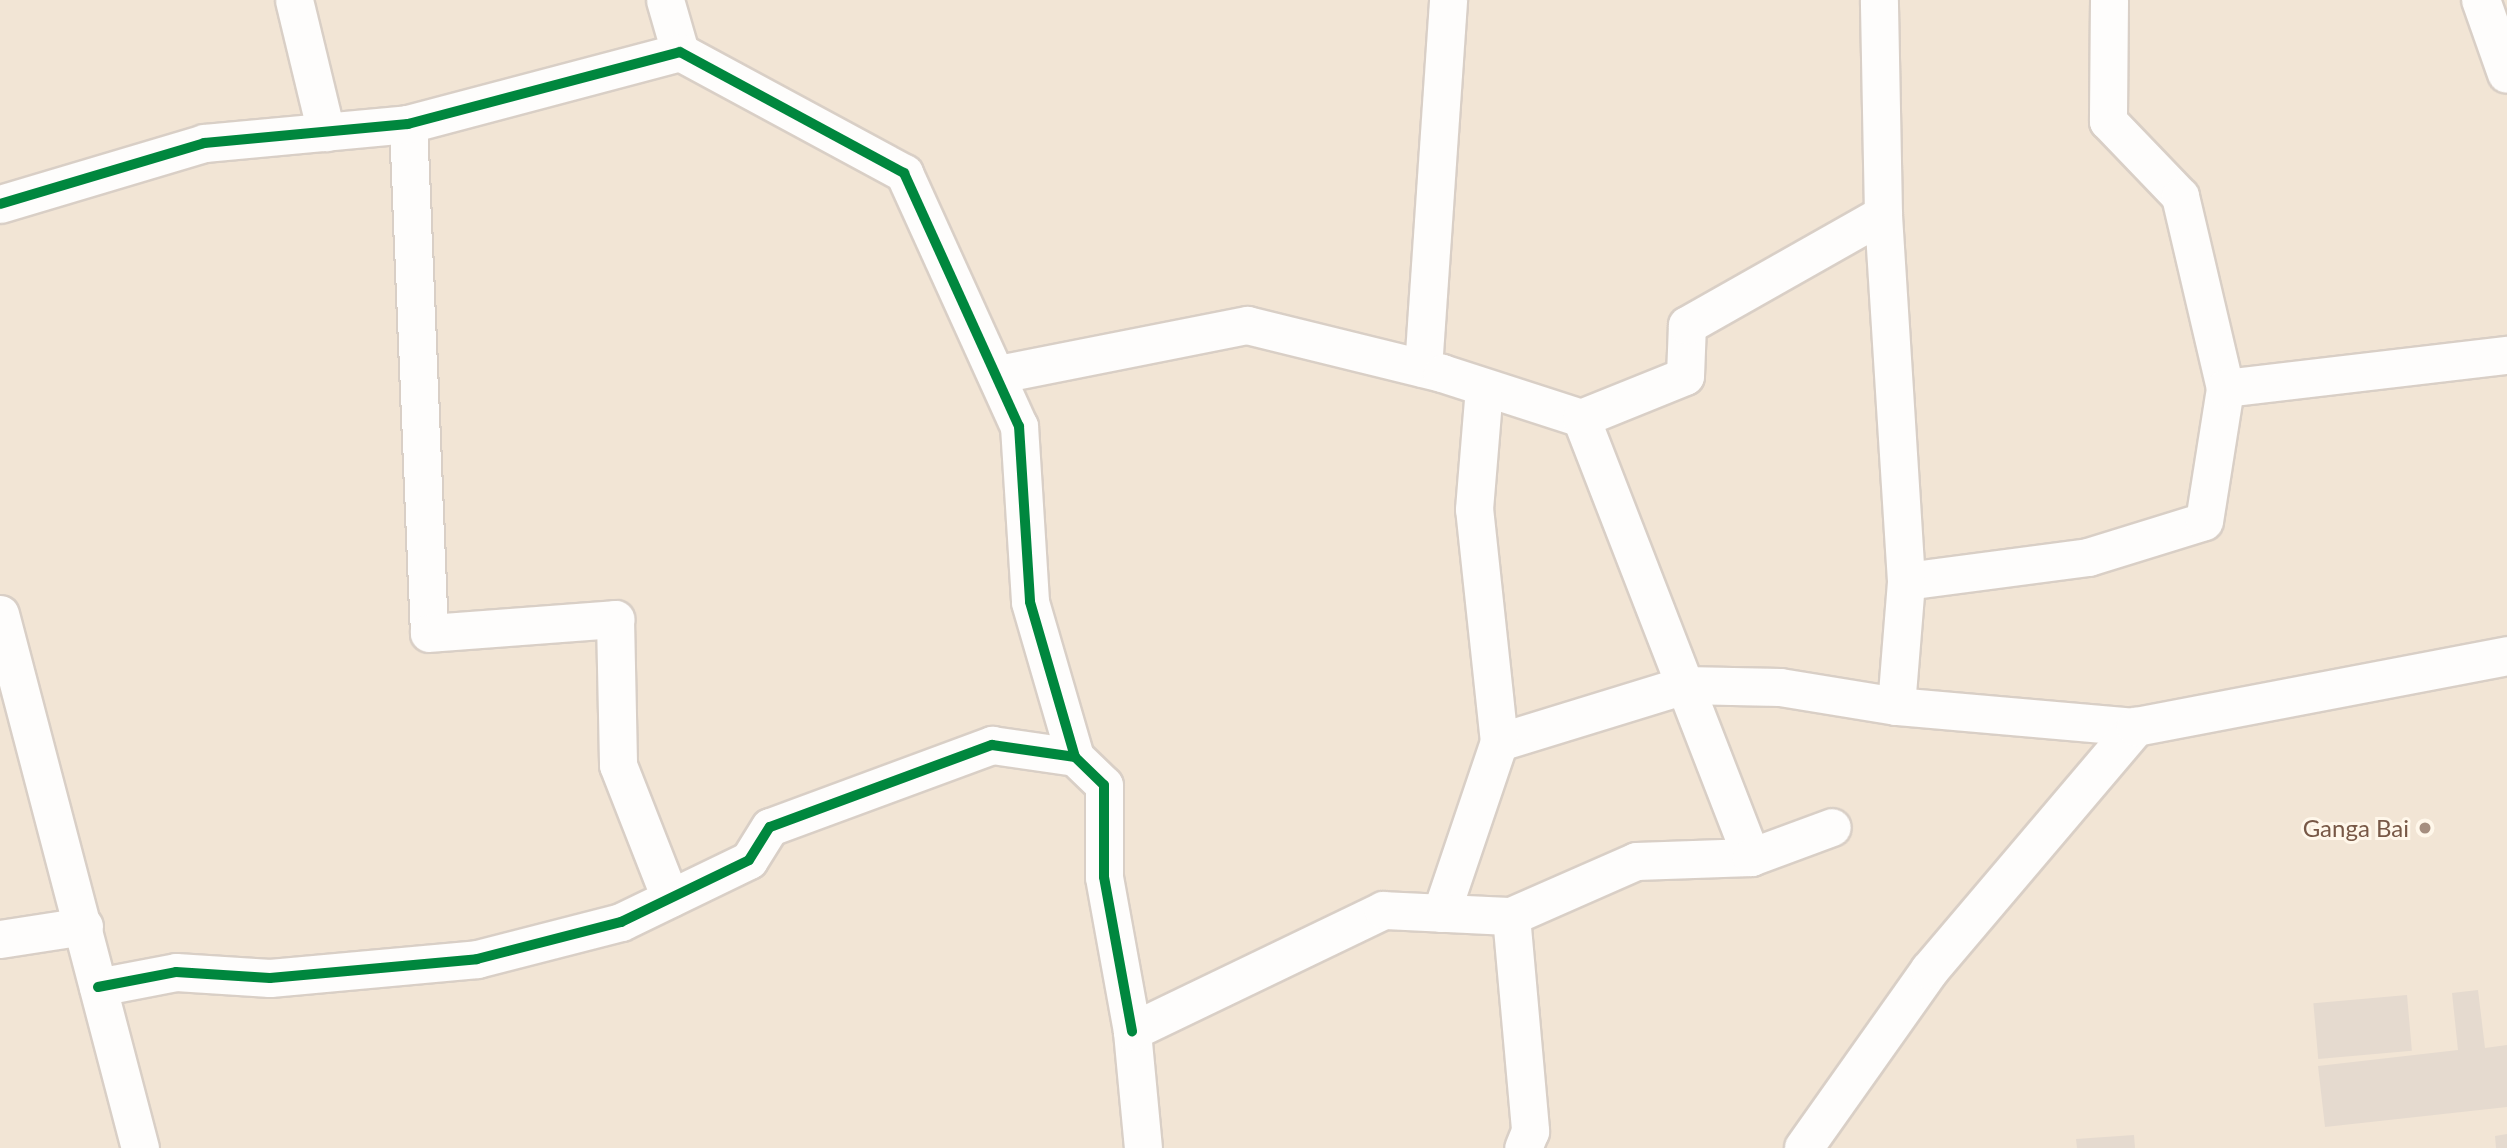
<!DOCTYPE html>
<style>
body{margin:0}
#map{position:relative;width:2507px;height:1148px;overflow:hidden;background:#f8f2e8;font-family:Lato,sans-serif}
div>[style]{position:absolute}
.residential>*{inset:0;background:#f2e5d5;transform-origin:0 0}
.building>*{inset:0;background:#e5dacf;transform-origin:0 0}
.roads{filter:drop-shadow(2px 0 #d9cfc6) drop-shadow(-2px 0 #d9cfc6) drop-shadow(0 2px #d9cfc6) drop-shadow(0 -2px #d9cfc6)}
.street>*{height:37px;margin:-18.5px;padding:0 18.5px;transform-origin:18.5px;border-radius:18.5px;background:#fefdfc}
.secondary>*{height:38px;margin:-19px;padding:0 19px;transform-origin:19px;border-radius:19px;background:#fefdfc}
.cycleway>*{height:10px;margin:-5px;padding:0 5px;transform-origin:5px;border-radius:5px;background:#00873e}
.dots>*{width:19px;height:19px;translate:-50% -50%;box-sizing:border-box;border:4px solid #fff7ea;border-radius:50%}
span{translate:-50% -50%;white-space:nowrap;text-align:center;line-height:1.15;-webkit-text-stroke:6px #fff7ea;paint-order:stroke}
.poi-label{font-size:24px;color:#785846}
.right{translate:-100% -50%;text-align:right}
</style>
<div id="map">
<div class="residential">
<div style="left:0;top:0;width:2507px;height:1148px"></div>
</div>
<div class="building">
<div style="clip-path:polygon(2478px 990px,2485px 1048px,2507px 1045px,2507px 1107px,2325px 1127px,2318px 1066px,2458px 1050px,2452px 993px)"></div>
<div style="left:2407px;top:995px;width:56px;height:94px;rotate:85deg"></div>
<div style="clip-path:polygon(2507px 1134px,2507px 1148px,2496px 1148px,2495px 1136px)"></div>
<div style="clip-path:polygon(2134px 1135px,2135px 1148px,2077px 1148px,2076px 1139px)"></div>
</div>
<div class="roads">
<div class="street">
<div style="left:294px;top:0;width:136px;rotate:76.4deg"></div>
<div style="left:665px;top:0;width:54px;rotate:73.9deg"></div>
<div style="left:2109px;top:0;width:121px;rotate:90.5deg"></div>
<div style="left:2108px;top:121px;width:104px;rotate:46.2deg"></div>
<div style="left:2180px;top:196px;width:197px;rotate:76.8deg"></div>
<div style="left:408px;top:124px;width:509px;rotate:87.64deg"></div>
<div style="left:429px;top:633px;width:187px;rotate:-4.3deg"></div>
<div style="left:615px;top:619px;width:146px;rotate:88.8deg"></div>
<div style="left:618px;top:765px;width:143px;rotate:68.6deg"></div>
<div style="left:0;top:204px;width:213px;rotate:-16.6deg"></div>
<div style="left:204px;top:143px;width:205px;rotate:-5.3deg"></div>
<div style="left:408px;top:124px;width:281px;rotate:-14.8deg"></div>
<div style="left:680px;top:52px;width:255px;rotate:28.4deg"></div>
<div style="left:904px;top:173px;width:278px;rotate:65.6deg"></div>
<div style="left:1019px;top:426px;width:176px;rotate:86.4deg"></div>
<div style="left:1030px;top:602px;width:161px;rotate:73.8deg"></div>
<div style="left:1423px;top:368px;width:369px;rotate:-86.1deg"></div>
<div style="left:999px;top:374px;width:253px;rotate:-11.2deg"></div>
<div style="left:1247px;top:325px;width:201px;rotate:13.8deg"></div>
<div style="left:1442px;top:373px;width:146px;rotate:17.9deg"></div>
<div style="left:1581px;top:418px;width:471px;rotate:68.8deg"></div>
<div style="left:1581px;top:418px;width:112px;rotate:-22deg"></div>
<div style="left:1685px;top:376px;width:51px;rotate:-87.8deg"></div>
<div style="left:1687px;top:325px;width:225px;rotate:-29.5deg"></div>
<div style="left:1906px;top:581px;width:184px;rotate:-7.5deg"></div>
<div style="left:2088px;top:557px;width:121px;rotate:-17.2deg"></div>
<div style="left:2204px;top:521px;width:135px;rotate:-81deg"></div>
<div style="left:2225px;top:388px;width:284px;rotate:-6.7deg"></div>
<div style="left:0;top:614px;width:552px;rotate:75.31deg"></div>
<div style="left:1896px;top:706px;width:241px;rotate:5deg"></div>
<div style="left:1499px;top:742px;width:194px;rotate:-17.1deg"></div>
<div style="left:1684px;top:685px;width:96px;rotate:1.2deg"></div>
<div style="left:1780px;top:687px;width:118px;rotate:9.3deg"></div>
<div style="left:1896px;top:706px;width:125px;rotate:-85.4deg"></div>
<div style="left:1906px;top:581px;width:368px;rotate:-93.6deg"></div>
<div style="left:1883px;top:214px;width:214px;rotate:-91.1deg"></div>
<div style="left:1441px;top:913px;width:181px;rotate:-71.3deg"></div>
<div style="left:1499px;top:742px;width:234px;rotate:-96.1deg"></div>
<div style="left:1474px;top:509px;width:122px;rotate:-85.3deg"></div>
<div style="left:1511px;top:916px;width:137px;rotate:-23.7deg"></div>
<div style="left:1636px;top:861px;width:115px;rotate:-2deg"></div>
<div style="left:1751px;top:857px;width:86px;rotate:-20.3deg"></div>
<div style="left:0;top:939px;width:85px;rotate:-8.8deg"></div>
<div style="left:98px;top:987px;width:79px;rotate:-10.9deg"></div>
<div style="left:176px;top:972px;width:94px;rotate:3.7deg"></div>
<div style="left:270px;top:978px;width:208px;rotate:-5.2deg"></div>
<div style="left:477px;top:959px;width:149px;rotate:-14.4deg"></div>
<div style="left:621px;top:922px;width:142px;rotate:-25.8deg"></div>
<div style="left:749px;top:860px;width:39px;rotate:-58deg"></div>
<div style="left:770px;top:827px;width:237px;rotate:-20.3deg"></div>
<div style="left:992px;top:745px;width:84px;rotate:8.2deg"></div>
<div style="left:1075px;top:757px;width:40px;rotate:44deg"></div>
<div style="left:1104px;top:785px;width:92px;rotate:90deg"></div>
<div style="left:1104px;top:877px;width:157px;rotate:79.7deg"></div>
<div style="left:1143px;top:1148px;width:118px;rotate:-95.4deg"></div>
<div style="left:1132px;top:1031px;width:279px;rotate:-25.7deg"></div>
<div style="left:1383px;top:910px;width:128px;rotate:2.7deg"></div>
<div style="left:1511px;top:916px;width:216px;rotate:84.9deg"></div>
<div style="left:1530px;top:1131px;width:18px;rotate:112deg"></div>
</div>
<div class="secondary">
<div style="left:2481px;top:0;width:78px;rotate:70.6deg"></div>
<div style="left:1804px;top:1148px;width:218px;rotate:-54.7deg"></div>
<div style="left:1930px;top:970px;width:319px;rotate:-49.7deg"></div>
<div style="left:2136px;top:727px;width:378px;rotate:-10.8deg"></div>
</div>
</div>
<div class="cycleway">
<div style="left:0;top:204px;width:213px;rotate:-16.6deg"></div>
<div style="left:204px;top:143px;width:205px;rotate:-5.3deg"></div>
<div style="left:408px;top:124px;width:281px;rotate:-14.8deg"></div>
<div style="left:680px;top:52px;width:255px;rotate:28.4deg"></div>
<div style="left:904px;top:173px;width:278px;rotate:65.6deg"></div>
<div style="left:1019px;top:426px;width:176px;rotate:86.4deg"></div>
<div style="left:1030px;top:602px;width:161px;rotate:73.8deg"></div>
<div style="left:98px;top:987px;width:79px;rotate:-10.9deg"></div>
<div style="left:176px;top:972px;width:94px;rotate:3.7deg"></div>
<div style="left:270px;top:978px;width:208px;rotate:-5.2deg"></div>
<div style="left:477px;top:959px;width:149px;rotate:-14.4deg"></div>
<div style="left:621px;top:922px;width:142px;rotate:-25.8deg"></div>
<div style="left:749px;top:860px;width:39px;rotate:-58deg"></div>
<div style="left:770px;top:827px;width:237px;rotate:-20.3deg"></div>
<div style="left:992px;top:745px;width:84px;rotate:8.2deg"></div>
<div style="left:1075px;top:757px;width:40px;rotate:44deg"></div>
<div style="left:1104px;top:785px;width:92px;rotate:90deg"></div>
<div style="left:1104px;top:877px;width:157px;rotate:79.7deg"></div>
</div>
<div class="dots">
<div style="left:2425px;top:828px;background:#a58e7f"></div>
</div>
<div class="poi-label">
<span class="right" style="left:2409px;top:828px">Ganga Bai</span>
</div>
</div>
